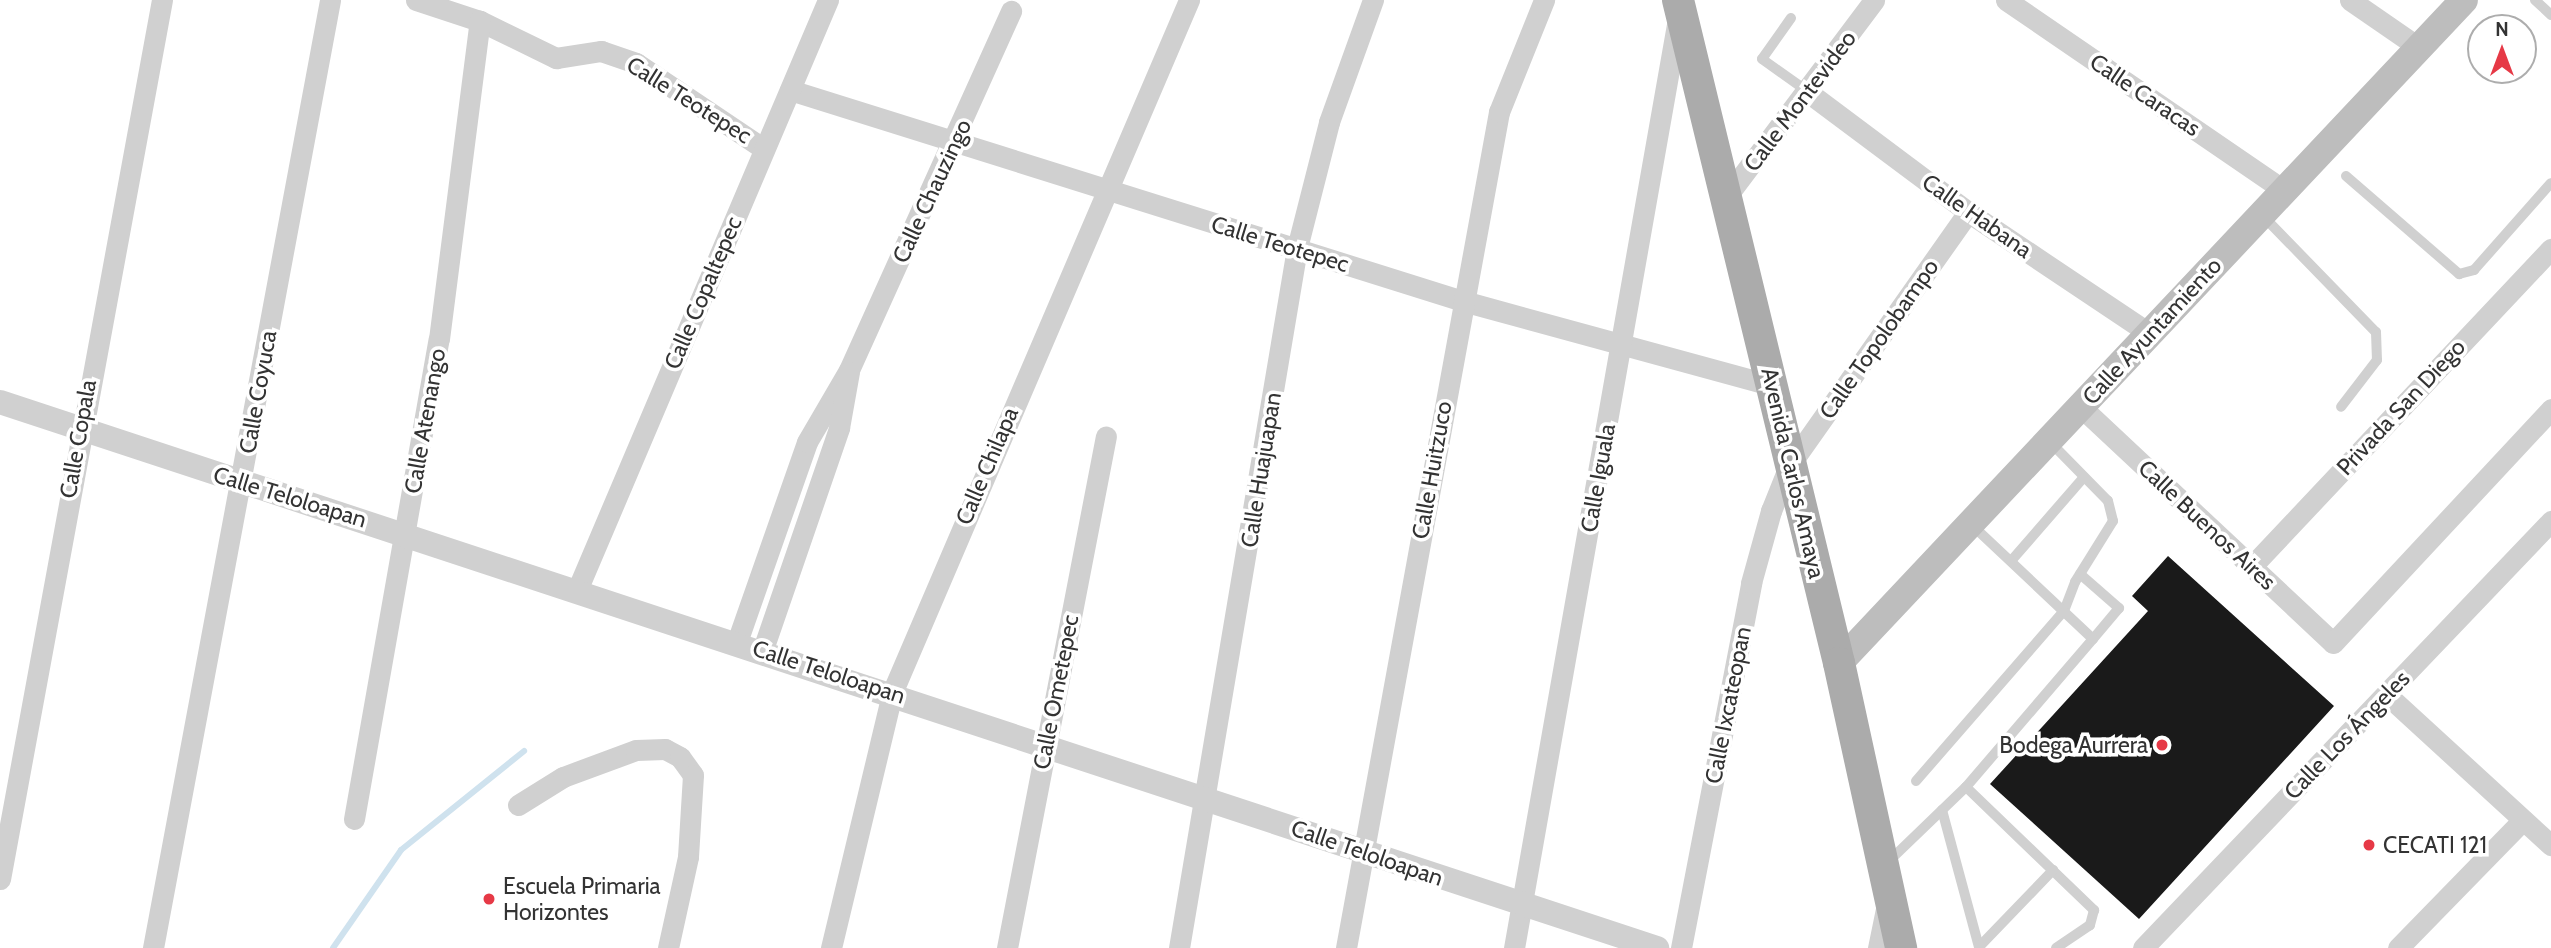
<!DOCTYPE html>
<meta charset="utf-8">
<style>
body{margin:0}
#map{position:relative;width:2551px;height:948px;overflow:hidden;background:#fff;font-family:Cabin,sans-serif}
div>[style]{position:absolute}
.stream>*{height:6px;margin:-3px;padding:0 3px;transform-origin:3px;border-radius:3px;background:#cfe2ee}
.building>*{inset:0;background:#1a1a1a}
.service>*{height:10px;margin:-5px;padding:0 5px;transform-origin:5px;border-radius:5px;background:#d0d0d0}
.minor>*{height:21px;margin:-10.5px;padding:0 10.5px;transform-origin:10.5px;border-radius:10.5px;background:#d0d0d0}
.tertiary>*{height:24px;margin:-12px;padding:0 12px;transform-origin:12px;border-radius:12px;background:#d0d0d0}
.secondary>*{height:28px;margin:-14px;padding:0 14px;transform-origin:14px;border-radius:14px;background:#bdbdbd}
.primary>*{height:32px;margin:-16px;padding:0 16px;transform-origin:16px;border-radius:16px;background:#ababab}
.dots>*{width:19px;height:19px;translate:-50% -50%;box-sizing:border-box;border:4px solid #fff;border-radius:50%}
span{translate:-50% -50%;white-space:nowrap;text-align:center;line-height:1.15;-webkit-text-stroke:7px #fff;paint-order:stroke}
.street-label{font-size:23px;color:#333}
.poi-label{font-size:23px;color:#333}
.right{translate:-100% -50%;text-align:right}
.left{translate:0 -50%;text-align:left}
.north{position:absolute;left:2467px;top:14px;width:70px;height:70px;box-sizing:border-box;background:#fff;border:2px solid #adadad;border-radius:50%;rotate:0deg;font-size:19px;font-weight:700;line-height:28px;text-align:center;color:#333}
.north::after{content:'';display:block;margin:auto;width:24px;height:32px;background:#e63946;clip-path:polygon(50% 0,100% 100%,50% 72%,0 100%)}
</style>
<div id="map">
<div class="stream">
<div style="left:333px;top:948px;width:119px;rotate:-55.2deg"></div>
<div style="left:401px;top:850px;width:158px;rotate:-38.8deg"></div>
</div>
<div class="building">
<div style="clip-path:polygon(2168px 556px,2334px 706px,2139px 919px,1990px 784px,2148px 611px,2132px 596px)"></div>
</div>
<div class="service">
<div style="left:2535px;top:0;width:22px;rotate:43deg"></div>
<div style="left:1791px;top:18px;width:50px;rotate:125.3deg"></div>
<div style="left:1762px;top:59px;width:55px;rotate:35.4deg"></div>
<div style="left:2346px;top:176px;width:150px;rotate:40.9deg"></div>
<div style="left:2459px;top:274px;width:16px;rotate:-15deg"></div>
<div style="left:2474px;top:270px;width:116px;rotate:-48.5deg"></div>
<div style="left:2263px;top:216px;width:162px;rotate:45.8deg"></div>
<div style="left:2376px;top:332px;width:28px;rotate:88deg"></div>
<div style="left:2377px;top:360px;width:59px;rotate:127.5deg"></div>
<div style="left:2011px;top:561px;width:111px;rotate:-49deg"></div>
<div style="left:2080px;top:574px;width:52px;rotate:41.1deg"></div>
<div style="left:2119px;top:608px;width:40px;rotate:130deg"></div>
<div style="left:1916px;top:781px;width:225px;rotate:-49deg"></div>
<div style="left:2064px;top:611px;width:31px;rotate:-69deg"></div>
<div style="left:2075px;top:582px;width:72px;rotate:-58.1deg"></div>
<div style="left:2113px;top:521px;width:21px;rotate:-104deg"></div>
<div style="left:2108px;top:501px;width:84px;rotate:-134.5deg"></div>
<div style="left:1966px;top:787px;width:178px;rotate:43.9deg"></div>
<div style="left:2094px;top:910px;width:16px;rotate:105deg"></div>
<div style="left:2090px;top:925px;width:41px;rotate:145.9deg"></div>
<div style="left:1942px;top:810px;width:142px;rotate:74.9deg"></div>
<div style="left:1979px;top:947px;width:107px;rotate:-46.1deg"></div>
<div style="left:1887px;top:863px;width:110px;rotate:-43.9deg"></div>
<div style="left:1966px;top:787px;width:195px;rotate:-49.4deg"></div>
<div style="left:2093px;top:639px;width:168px;rotate:-136.7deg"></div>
</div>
<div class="minor">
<div style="left:416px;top:0;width:67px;rotate:18.2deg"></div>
<div style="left:480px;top:21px;width:85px;rotate:26deg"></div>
<div style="left:556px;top:58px;width:46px;rotate:-8.8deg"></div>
<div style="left:601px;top:51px;width:37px;rotate:19deg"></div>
<div style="left:636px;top:63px;width:154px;rotate:33.9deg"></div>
<div style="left:2006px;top:0;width:337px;rotate:34.4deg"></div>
<div style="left:2350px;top:0;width:86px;rotate:34.6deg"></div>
<div style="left:790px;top:90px;width:705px;rotate:17.41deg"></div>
<div style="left:1463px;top:301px;width:321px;rotate:15.3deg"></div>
<div style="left:1809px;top:93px;width:199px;rotate:36.8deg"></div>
<div style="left:1968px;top:212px;width:218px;rotate:33.8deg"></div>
<div style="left:1724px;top:200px;width:250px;rotate:-53.1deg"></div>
<div style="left:2081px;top:407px;width:345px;rotate:43.1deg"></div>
<div style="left:2333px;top:643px;width:320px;rotate:-47deg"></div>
<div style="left:2252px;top:566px;width:436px;rotate:-46.7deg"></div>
<div style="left:578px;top:588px;width:639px;rotate:-66.97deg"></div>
<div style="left:737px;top:642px;width:212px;rotate:-70.7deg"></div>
<div style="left:807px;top:442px;width:83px;rotate:-59.7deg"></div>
<div style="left:849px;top:370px;width:394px;rotate:-65.7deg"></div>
<div style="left:762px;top:652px;width:237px;rotate:-71deg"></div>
<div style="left:839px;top:428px;width:57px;rotate:-79.9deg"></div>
<div style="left:2386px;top:694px;width:224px;rotate:42.5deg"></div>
<div style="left:518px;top:805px;width:53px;rotate:-31.9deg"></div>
<div style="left:563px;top:777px;width:78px;rotate:-20.3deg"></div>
<div style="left:636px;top:750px;width:29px;rotate:-2deg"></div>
<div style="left:665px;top:749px;width:17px;rotate:28deg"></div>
<div style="left:680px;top:757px;width:22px;rotate:54deg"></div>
<div style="left:693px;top:775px;width:82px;rotate:93.5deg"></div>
<div style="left:688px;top:857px;width:93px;rotate:102.4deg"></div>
<div style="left:354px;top:819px;width:487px;rotate:-80deg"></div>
<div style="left:439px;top:339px;width:321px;rotate:-82.7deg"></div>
<div style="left:0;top:879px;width:894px;rotate:-79.56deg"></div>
<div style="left:153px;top:948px;width:964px;rotate:-79.42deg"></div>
<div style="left:831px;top:948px;width:262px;rotate:-76.5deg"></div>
<div style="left:892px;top:693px;width:754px;rotate:-66.8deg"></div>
<div style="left:1007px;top:948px;width:521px;rotate:-79.06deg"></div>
<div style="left:1179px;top:948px;width:710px;rotate:-80.43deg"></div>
<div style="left:1297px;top:248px;width:130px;rotate:-75.7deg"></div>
<div style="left:1329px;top:122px;width:130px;rotate:-70.2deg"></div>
<div style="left:1346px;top:948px;width:850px;rotate:-79.63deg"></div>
<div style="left:1499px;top:112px;width:121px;rotate:-68.1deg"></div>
<div style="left:1514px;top:948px;width:943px;rotate:-79.99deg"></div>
<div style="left:1681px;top:948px;width:372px;rotate:-79.1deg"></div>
<div style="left:1751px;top:583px;width:75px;rotate:-74.5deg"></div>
<div style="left:1771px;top:511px;width:48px;rotate:-68.2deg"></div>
<div style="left:1789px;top:466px;width:311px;rotate:-54.8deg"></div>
<div style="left:1878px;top:948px;width:45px;rotate:-78.4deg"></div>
<div style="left:2143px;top:948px;width:591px;rotate:-46.3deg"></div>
<div style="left:2398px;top:948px;width:179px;rotate:-45.7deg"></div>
</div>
<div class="tertiary">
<div style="left:0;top:402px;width:1745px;rotate:18.24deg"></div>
</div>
<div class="secondary">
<div style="left:1839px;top:663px;width:911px;rotate:-46.69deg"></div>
</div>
<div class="primary">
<div style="left:1678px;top:0;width:682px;rotate:76.35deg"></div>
<div style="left:1839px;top:663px;width:292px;rotate:77.7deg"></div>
</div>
<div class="dots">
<div style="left:2162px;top:745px;background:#e63946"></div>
<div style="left:2369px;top:845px;background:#e63946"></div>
<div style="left:489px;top:899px;background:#e63946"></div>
</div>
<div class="street-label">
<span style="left:2145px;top:95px;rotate:34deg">Calle Caracas</span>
<span style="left:689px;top:100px;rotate:32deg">Calle Teotepec</span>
<span style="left:1800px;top:101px;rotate:-53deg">Calle Montevideo</span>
<span style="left:932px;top:191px;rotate:-65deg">Calle Chauzingo</span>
<span style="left:1977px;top:216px;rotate:35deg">Calle Habana</span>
<span style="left:1280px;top:244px;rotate:17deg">Calle Teotepec</span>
<span style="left:703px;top:293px;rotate:-67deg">Calle Copaltepec</span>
<span style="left:2152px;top:331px;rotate:-47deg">Calle Ayuntamiento</span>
<span style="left:1879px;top:339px;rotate:-55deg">Calle Topolobampo</span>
<span style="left:258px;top:392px;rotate:-80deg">Calle Coyuca</span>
<span style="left:2401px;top:407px;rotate:-47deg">Privada San Diego</span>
<span style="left:425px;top:421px;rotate:-80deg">Calle Atenango</span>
<span style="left:78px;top:439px;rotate:-80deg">Calle Copala</span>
<span style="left:987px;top:466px;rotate:-67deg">Calle Chilapa</span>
<span style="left:1261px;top:470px;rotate:-81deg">Calle Huajuapan</span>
<span style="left:1432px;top:470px;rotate:-80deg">Calle Huitzuco</span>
<span style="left:1793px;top:473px;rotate:77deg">Avenida Carlos Amaya</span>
<span style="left:1598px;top:478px;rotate:-80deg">Calle Iguala</span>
<span style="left:290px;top:497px;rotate:17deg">Calle Teloloapan</span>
<span style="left:2207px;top:525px;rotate:43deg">Calle Buenos Aires</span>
<span style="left:829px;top:672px;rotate:18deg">Calle Teloloapan</span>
<span style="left:1056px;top:692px;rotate:-79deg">Calle Ometepec</span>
<span style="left:1728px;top:705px;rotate:-79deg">Calle Ixcateopan</span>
<span style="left:2347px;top:735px;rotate:-46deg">Calle Los Ángeles</span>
<span style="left:1367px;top:853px;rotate:19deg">Calle Teloloapan</span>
</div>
<div class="poi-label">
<span class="right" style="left:2148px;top:745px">Bodega Aurrera</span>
<span class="left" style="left:2383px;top:845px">CECATI 121</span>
<span class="left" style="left:503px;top:899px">Escuela Primaria<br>Horizontes</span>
</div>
<div class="north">N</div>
</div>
